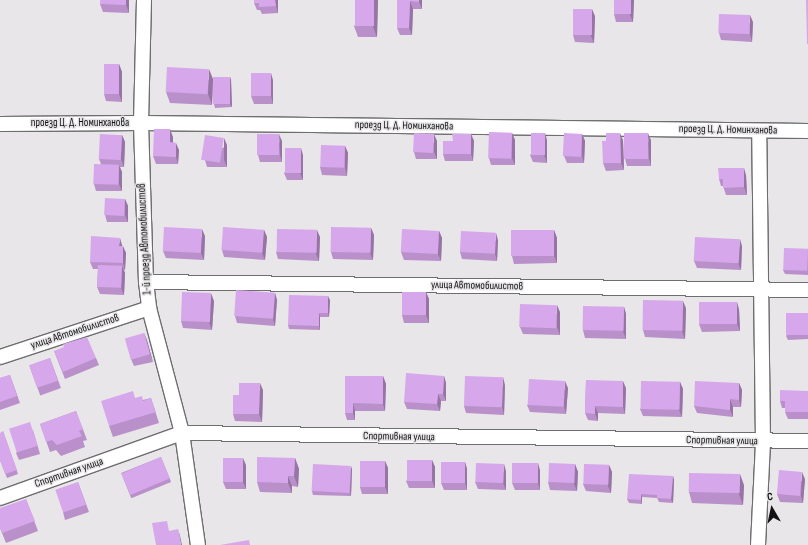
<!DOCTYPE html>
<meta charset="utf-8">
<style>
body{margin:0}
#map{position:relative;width:808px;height:545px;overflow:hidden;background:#e8e6e8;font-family:"Sofia Sans Condensed",sans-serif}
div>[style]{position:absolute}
.roads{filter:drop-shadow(1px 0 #6e6d6f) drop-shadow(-1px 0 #6e6d6f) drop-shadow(0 1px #6e6d6f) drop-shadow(0 -1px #6e6d6f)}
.street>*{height:14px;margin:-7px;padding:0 7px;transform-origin:7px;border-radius:7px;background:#fff}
.wall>*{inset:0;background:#b990ca;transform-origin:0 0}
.shaded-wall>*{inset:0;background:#9675a4}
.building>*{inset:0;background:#d7a7eb;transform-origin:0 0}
span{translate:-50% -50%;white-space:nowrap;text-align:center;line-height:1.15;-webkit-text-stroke:3px #e8e6e8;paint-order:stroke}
.street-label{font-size:11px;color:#121213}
.north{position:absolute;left:752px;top:489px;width:40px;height:40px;-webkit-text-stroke:3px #e8e6e8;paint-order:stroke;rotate:351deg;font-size:11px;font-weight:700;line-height:16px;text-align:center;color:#121213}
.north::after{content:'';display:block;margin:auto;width:14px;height:18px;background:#121213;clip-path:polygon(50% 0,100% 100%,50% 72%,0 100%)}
</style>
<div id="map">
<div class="roads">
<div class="street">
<div style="left:144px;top:0;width:123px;rotate:91.4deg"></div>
<div style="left:141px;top:123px;width:159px;rotate:88.2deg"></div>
<div style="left:146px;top:282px;width:26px;rotate:83deg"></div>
<div style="left:149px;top:308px;width:129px;rotate:75.2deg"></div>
<div style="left:182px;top:433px;width:113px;rotate:81.9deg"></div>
<div style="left:0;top:124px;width:141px;rotate:-0.4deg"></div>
<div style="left:141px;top:123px;width:667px;rotate:0.69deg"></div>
<div style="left:146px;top:282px;width:662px;rotate:0.69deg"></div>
<div style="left:0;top:357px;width:157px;rotate:-18.2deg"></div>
<div style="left:0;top:498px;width:193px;rotate:-19.7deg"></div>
<div style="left:182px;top:433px;width:626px;rotate:0.73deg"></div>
<div style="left:758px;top:545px;width:103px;rotate:-87.2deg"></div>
<div style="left:763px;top:442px;width:311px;rotate:-90.7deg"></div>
</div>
</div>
<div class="wall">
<div style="clip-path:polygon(129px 0,129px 13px,103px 12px,100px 4px)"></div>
<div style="clip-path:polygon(278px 0,278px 13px,262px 14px,260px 10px,257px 10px,254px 3px)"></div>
<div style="clip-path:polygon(378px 0,377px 37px,358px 37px,354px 26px)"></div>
<div style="clip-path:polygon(397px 0,422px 0,422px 9px,413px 9px,412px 35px,400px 35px,397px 28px)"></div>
<div style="clip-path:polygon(614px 0,634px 0,633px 22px,616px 22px,614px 14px)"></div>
<div style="clip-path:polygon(595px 16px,594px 43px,575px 42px,573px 35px)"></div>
<div style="clip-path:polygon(753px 22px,752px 42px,721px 40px,719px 33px)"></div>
<div style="clip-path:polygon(119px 64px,122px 72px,122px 102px,106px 101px,104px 94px)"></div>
<div style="clip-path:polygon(230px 77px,231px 80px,232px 107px,215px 108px,214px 104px)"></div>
<div style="clip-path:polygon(213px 79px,212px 105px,170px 103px,166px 92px)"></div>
<div style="clip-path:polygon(273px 80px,273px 104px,254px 104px,251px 96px)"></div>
<div style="clip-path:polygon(512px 133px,515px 140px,515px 165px,491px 165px,489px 158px)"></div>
<div style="clip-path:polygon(471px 134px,474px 141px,473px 161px,445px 161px,443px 154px,453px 141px)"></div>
<div style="clip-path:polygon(582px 134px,585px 141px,584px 163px,567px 163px,564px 156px)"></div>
<div style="clip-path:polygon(122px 135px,125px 142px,124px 167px,120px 167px,122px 172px,122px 191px,96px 191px,94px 184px,101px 164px,99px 159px)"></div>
<div style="clip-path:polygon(173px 137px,173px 142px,179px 150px,178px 164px,156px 164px,153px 156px)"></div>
<div style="clip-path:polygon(547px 140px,547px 163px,533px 162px,530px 155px)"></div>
<div style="clip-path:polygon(623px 140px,624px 170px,606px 171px,603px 163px,606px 141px)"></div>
<div style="clip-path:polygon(651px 140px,651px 166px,627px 166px,625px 159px)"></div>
<div style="clip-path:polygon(282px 141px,282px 162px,260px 162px,258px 155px)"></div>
<div style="clip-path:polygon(437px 141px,437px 159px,416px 159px,414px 152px)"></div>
<div style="clip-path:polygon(227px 145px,227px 167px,207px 167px,205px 160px)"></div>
<div style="clip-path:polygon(345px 146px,348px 153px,347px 176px,322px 175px,320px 167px)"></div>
<div style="clip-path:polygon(303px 155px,303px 180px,287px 180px,284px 173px)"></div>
<div style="clip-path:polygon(746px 175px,747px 195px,726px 195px,723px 186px,721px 186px,719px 179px)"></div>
<div style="clip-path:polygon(125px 199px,128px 206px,128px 222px,107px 222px,105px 215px)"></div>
<div style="clip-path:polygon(371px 228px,374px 235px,373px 260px,333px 259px,331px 252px)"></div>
<div style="clip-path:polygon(264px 230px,267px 237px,265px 260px,224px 257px,222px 250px)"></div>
<div style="clip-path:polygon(554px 230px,557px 238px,557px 263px,514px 264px,512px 256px)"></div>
<div style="clip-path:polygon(439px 231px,442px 238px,441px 261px,404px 260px,401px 252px)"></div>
<div style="clip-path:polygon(205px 236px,204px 260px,166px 258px,163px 251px)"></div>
<div style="clip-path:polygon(320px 237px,319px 261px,278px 259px,276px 252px)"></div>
<div style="clip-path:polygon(498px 240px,497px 261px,462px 259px,460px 252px)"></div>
<div style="clip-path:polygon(122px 245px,126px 253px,125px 270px,124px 270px,125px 273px,124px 295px,100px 294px,97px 287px,98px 269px,93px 269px,90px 262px)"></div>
<div style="clip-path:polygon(742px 246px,741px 270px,697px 268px,694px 261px)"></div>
<div style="clip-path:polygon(808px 249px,808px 275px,785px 274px,783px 270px)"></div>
<div style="clip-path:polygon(426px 292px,429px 299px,429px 323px,404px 323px,402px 315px)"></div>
<div style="clip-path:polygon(275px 293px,277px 300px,275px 326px,237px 323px,235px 316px)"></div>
<div style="clip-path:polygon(330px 300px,329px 317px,320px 317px,320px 330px,289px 329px,288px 325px)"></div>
<div style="clip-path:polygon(214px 301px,212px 330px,183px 328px,181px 321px)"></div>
<div style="clip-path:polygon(624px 307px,626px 314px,626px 339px,585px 338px,583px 330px)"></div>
<div style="clip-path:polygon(686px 308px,685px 339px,645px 337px,643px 330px)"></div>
<div style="clip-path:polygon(739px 309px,740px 331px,702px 332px,699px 324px)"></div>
<div style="clip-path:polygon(560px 312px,560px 335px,523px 334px,520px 327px)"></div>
<div style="clip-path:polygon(808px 313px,808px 339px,788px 340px,786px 336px)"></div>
<div style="clip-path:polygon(144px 333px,153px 362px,134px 366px,131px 359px)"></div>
<div style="clip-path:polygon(54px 351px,96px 358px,99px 365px,65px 379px)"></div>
<div style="left:50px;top:358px;width:32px;height:22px;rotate:70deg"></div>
<div style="clip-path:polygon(10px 375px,20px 403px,0 410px,0 378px)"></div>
<div style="clip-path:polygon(345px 376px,383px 376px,386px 384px,385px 411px,355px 411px,355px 420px,347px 420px,345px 413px)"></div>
<div style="clip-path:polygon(444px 376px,446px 383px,446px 401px,441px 401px,440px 411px,407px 409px,404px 402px)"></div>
<div style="clip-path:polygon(586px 380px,626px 388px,625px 414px,598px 413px,598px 421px,588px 420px,585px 413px)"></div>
<div style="clip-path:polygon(680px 382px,683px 389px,682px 417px,643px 416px,640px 409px)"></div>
<div style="clip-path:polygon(739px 383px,742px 390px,741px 407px,733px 407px,733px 417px,697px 413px,694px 406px)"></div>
<div style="clip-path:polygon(505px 385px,504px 415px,466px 413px,464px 406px)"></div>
<div style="clip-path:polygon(568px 388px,566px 414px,530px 412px,527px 405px)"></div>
<div style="clip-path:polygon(263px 390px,262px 422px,235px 421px,233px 414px,239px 395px)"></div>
<div style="clip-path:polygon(808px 391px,808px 419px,788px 419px,785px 412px,785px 408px,782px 408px,780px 401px)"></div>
<div style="clip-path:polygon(135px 398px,143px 400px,151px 398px,159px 423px,113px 437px,109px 426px)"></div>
<div style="clip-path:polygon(76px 411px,87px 440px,83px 441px,85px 447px,61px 456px,56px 450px,50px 452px,40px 424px)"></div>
<div style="clip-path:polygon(33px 430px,40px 454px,19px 460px,16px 453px)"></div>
<div style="clip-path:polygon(3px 431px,18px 474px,7px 478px,0 460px)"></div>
<div style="left:161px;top:457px;width:27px;height:43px;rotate:68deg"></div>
<div style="clip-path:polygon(295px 458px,299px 469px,298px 487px,292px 486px,292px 493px,260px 492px,257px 482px)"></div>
<div style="clip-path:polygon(432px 460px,435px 467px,435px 488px,409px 488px,406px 481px)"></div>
<div style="clip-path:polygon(385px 461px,388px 468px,388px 494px,362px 494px,360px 487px)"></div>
<div style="clip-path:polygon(465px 462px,467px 469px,467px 490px,444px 490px,441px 483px)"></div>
<div style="clip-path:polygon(575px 464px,578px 472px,577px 491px,550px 490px,548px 482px)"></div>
<div style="clip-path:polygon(246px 465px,246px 489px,226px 489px,223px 482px)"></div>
<div style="clip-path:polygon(609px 465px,612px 472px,611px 493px,586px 491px,583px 484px)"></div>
<div style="clip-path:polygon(352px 469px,351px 496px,313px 495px,312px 491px)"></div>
<div style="clip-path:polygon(540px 470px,540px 490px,515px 490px,512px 483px)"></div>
<div style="clip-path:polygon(506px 471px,506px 490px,478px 489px,475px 482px)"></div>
<div style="clip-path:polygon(673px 476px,674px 480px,673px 503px,659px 502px,657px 498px,642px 497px,642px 504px,629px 503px,627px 499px)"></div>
<div style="clip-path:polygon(805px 479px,803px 503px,780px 502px,777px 494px)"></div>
<div style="clip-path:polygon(78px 482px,89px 512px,65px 520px,63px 512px)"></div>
<div style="clip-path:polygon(744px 485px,743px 505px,692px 503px,689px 492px)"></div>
<div style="clip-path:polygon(26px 499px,38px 531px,6px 543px,0 528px)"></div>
</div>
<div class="shaded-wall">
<div style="clip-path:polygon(126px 0,129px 0,129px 13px,126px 5px)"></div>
<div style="clip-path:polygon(275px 0,278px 0,278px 13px,276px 6px)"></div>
<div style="clip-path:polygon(374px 0,378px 0,377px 37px,373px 27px)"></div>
<div style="clip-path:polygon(419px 0,422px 0,422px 9px,419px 2px)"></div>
<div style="clip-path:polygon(631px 0,634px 0,633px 22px,630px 15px)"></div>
<div style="clip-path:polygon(410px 1px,413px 9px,412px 35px,409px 28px)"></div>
<div style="clip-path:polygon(592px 9px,595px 16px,594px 43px,591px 36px)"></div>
<div style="clip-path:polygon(750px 15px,753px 22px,752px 42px,750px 34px)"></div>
<div style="clip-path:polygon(119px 64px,122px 72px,122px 102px,119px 94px)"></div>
<div style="clip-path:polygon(209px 69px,213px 79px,212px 105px,208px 94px)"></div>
<div style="clip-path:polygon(271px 73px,273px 80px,273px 104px,271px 96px)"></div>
<div style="clip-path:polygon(230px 77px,231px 80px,232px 107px,230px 104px)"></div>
<div style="clip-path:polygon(170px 129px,173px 137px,173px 150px,170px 142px)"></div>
<div style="clip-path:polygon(512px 133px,515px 140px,515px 165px,512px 158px)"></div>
<div style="clip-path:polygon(545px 133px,547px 140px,547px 163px,544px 155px)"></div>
<div style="clip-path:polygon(620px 133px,623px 140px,624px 170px,621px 163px)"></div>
<div style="clip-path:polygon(648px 133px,651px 140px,651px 166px,649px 158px)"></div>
<div style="clip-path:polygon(279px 134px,282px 141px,282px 162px,280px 155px)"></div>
<div style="clip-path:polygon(434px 134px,437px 141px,437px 159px,434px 152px)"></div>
<div style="clip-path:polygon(471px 134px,474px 141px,473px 161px,471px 154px)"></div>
<div style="clip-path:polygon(582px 134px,585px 141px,584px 163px,582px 156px)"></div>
<div style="clip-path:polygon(122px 135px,125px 142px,124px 167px,121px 159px)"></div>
<div style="clip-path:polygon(224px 138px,227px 145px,227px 167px,224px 160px)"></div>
<div style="clip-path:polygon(176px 143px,179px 150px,178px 164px,176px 157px)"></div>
<div style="clip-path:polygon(345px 146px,348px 153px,347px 176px,345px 168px)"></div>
<div style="clip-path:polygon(301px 148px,303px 155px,303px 180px,300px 173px)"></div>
<div style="clip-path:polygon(119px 165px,122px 172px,122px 191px,119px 184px)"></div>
<div style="clip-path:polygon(744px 168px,746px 175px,747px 195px,744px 187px)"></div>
<div style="clip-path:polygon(125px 199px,128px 206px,128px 222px,125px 215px)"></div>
<div style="clip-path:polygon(371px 228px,374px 235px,373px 260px,370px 253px)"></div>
<div style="clip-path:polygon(202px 229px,205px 236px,204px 260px,201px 253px)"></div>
<div style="clip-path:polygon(264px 230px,267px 237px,265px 260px,262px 253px)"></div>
<div style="clip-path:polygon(317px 230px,320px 237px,319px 261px,316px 254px)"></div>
<div style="clip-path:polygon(554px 230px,557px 238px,557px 263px,554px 256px)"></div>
<div style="clip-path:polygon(439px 231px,442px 238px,441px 261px,438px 254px)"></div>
<div style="clip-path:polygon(496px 233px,498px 240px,497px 261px,495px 254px)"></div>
<div style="clip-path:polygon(120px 238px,122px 245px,122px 253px,119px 246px)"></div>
<div style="clip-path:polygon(740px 239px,742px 246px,741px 270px,738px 263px)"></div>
<div style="clip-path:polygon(123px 246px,126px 253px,125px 270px,123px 263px)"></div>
<div style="clip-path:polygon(122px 266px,125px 273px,124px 295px,121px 288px)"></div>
<div style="clip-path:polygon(426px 292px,429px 299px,429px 323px,426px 315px)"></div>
<div style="clip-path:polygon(211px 293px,214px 301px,212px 330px,209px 322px)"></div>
<div style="clip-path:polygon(275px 293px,277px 300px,275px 326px,273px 319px)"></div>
<div style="clip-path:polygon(328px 296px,330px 300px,329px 317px,328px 313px)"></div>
<div style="clip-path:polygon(683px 301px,686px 308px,685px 339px,682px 331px)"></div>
<div style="clip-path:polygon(737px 302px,739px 309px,740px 331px,737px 324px)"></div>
<div style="clip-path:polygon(557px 305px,560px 312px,560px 335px,557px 327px)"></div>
<div style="clip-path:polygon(624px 307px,626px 314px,626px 339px,623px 331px)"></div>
<div style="clip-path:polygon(319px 313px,320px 317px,320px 330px,319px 326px)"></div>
<div style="clip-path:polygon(144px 333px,147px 340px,153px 362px,150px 354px)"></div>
<div style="clip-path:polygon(383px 376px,386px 384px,385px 411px,383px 404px)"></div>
<div style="clip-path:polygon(444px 376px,446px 383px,446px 401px,443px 394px)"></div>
<div style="clip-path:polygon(503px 377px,505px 385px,504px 415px,502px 407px)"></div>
<div style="clip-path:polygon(565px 381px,568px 388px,566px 414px,564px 406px)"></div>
<div style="clip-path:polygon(623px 381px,626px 388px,625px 414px,623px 407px)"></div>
<div style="clip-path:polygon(680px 382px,683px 389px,682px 417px,679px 410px)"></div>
<div style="clip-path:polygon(260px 383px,263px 390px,262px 422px,259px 414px)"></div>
<div style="clip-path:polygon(739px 383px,742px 390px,741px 407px,739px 400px)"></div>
<div style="clip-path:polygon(438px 394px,441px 401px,440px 411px,437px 404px)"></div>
<div style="clip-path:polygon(730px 399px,733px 407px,733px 417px,730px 410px)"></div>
<div style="clip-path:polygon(353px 403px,355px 411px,355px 420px,353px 413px)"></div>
<div style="clip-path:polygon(595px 406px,598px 413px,598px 421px,595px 414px)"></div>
<div style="clip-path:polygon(243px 458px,246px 465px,246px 489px,243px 482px)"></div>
<div style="clip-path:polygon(295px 458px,299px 469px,298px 487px,294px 476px)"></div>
<div style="clip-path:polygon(432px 460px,435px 467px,435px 488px,432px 481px)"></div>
<div style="clip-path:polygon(385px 461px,388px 468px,388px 494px,385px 487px)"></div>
<div style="clip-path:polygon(465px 462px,467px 469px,467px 490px,465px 483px)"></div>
<div style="clip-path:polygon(538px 463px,540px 470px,540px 490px,538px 483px)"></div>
<div style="clip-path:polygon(504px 464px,506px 471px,506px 490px,503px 483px)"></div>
<div style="clip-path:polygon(575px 464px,578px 472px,577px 491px,574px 484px)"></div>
<div style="clip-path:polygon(609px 465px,612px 472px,611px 493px,608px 486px)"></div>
<div style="clip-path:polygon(351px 466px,352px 469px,351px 496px,350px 492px)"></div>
<div style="clip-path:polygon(802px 472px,805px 479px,803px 503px,801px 496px)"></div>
<div style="clip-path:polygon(740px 474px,744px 485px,743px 505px,739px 494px)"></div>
<div style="clip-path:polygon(288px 476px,292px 486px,292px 493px,288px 483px)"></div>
<div style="clip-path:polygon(673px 476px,674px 480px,673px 503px,671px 499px)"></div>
<div style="clip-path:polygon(641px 494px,642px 497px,642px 504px,641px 500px)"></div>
<div style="clip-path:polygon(178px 529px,180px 536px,182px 545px,181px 545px)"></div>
</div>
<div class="building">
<div style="clip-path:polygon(100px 0,126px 0,126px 5px,100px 4px)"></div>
<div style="clip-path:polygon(254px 0,275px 0,276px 6px,259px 7px,259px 2px,254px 3px)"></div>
<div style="left:355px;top:0;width:19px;height:26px"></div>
<div style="clip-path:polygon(397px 0,419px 0,419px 2px,410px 1px,409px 28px,397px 28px)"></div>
<div style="left:614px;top:0;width:17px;height:14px"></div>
<div style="clip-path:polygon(806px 0,808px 0,808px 44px,807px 44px)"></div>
<div style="left:573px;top:9px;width:19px;height:26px"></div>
<div style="left:719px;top:14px;width:31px;height:19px;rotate:2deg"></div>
<div style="left:104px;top:64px;width:15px;height:30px"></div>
<div style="left:167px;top:67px;width:42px;height:25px;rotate:3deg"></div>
<div style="left:251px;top:73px;width:20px;height:23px"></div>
<div style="left:213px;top:77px;width:17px;height:27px"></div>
<div style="clip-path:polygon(154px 129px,170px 129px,170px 142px,176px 143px,176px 157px,153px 156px)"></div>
<div style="left:489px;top:132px;width:23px;height:26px;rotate:2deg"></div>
<div style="left:414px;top:133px;width:20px;height:19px;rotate:3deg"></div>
<div style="left:531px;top:133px;width:14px;height:22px"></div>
<div style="left:564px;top:133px;width:18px;height:23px;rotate:3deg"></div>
<div style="clip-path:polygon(606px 133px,620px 133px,621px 163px,603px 163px,602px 141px,606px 141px)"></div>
<div style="left:624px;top:133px;width:24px;height:26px"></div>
<div style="left:100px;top:134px;width:22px;height:25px;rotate:3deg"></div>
<div style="left:257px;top:134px;width:22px;height:21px"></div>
<div style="clip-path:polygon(452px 134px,471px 134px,471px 154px,443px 154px,443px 141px,453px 141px)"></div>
<div style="left:205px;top:135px;width:19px;height:25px;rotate:9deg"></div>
<div style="left:321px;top:145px;width:24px;height:22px;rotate:2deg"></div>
<div style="left:285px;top:148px;width:16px;height:25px"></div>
<div style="left:94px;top:164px;width:25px;height:20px;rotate:2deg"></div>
<div style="clip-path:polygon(718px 168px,744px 168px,744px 187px,723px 188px,723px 179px,719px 179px)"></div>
<div style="left:105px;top:198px;width:20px;height:17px;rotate:3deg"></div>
<div style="left:164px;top:227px;width:38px;height:24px;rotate:3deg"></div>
<div style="left:223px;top:227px;width:41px;height:23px;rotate:4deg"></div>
<div style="left:331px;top:227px;width:40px;height:25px;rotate:1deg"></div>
<div style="left:277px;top:229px;width:40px;height:23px;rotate:1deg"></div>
<div style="left:402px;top:229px;width:37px;height:23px;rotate:3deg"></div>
<div style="left:554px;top:230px;width:26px;height:43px;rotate:90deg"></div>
<div style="left:461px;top:231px;width:35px;height:21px;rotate:3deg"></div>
<div style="clip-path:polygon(91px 236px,120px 238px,119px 246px,123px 246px,123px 263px,90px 262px)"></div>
<div style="left:695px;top:237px;width:45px;height:24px;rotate:3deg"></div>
<div style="left:784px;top:248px;width:24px;height:22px;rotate:2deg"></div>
<div style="left:98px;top:265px;width:24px;height:22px;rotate:2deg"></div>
<div style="left:236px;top:290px;width:39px;height:26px;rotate:4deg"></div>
<div style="left:182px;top:292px;width:29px;height:29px;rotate:2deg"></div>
<div style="left:402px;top:292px;width:24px;height:23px"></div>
<div style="clip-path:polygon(289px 295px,328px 296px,328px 313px,319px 313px,319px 326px,288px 325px)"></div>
<div style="left:643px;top:300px;width:40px;height:30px;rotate:1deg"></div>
<div style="left:737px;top:302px;width:22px;height:38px;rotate:90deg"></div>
<div style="left:520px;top:304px;width:37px;height:23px;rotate:2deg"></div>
<div style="left:583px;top:306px;width:41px;height:24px;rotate:1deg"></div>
<div style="left:808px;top:313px;width:22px;height:22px;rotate:90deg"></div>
<div style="left:144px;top:333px;width:22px;height:20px;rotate:74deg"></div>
<div style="clip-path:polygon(87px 337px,96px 358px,63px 372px,54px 351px,64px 347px,63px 344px)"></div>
<div style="left:50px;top:358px;width:24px;height:22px;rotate:71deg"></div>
<div style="clip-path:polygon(406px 373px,444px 376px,443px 394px,438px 394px,437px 404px,404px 402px)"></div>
<div style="clip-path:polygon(10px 375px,17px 396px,0 402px,0 378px)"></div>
<div style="clip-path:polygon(345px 376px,383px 376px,383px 404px,353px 403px,353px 413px,345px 413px)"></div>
<div style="left:465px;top:376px;width:38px;height:30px;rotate:2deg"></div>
<div style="left:529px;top:379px;width:36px;height:26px;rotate:3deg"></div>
<div style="clip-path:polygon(586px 380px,623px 381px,623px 407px,595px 406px,595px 414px,585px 413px)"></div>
<div style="left:641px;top:381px;width:39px;height:28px;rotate:1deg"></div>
<div style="clip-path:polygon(695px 381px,739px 383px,739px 400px,730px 399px,730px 410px,694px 406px)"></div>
<div style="clip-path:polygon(239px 383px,260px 383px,259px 414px,233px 414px,233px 395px,239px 395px)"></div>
<div style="clip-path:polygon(780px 390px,808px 391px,808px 412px,785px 412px,785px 401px,780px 401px)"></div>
<div style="clip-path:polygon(133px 391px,135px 398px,142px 396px,143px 401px,151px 398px,156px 412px,109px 426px,101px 401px)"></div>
<div style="clip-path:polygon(76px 411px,83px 429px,79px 431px,82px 436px,57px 445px,52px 440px,46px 442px,40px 424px)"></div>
<div style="left:30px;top:422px;width:25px;height:22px;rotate:72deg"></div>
<div style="clip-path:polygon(3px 431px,17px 470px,5px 474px,0 460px,0 433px)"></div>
<div style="left:161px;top:457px;width:23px;height:43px;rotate:67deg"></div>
<div style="clip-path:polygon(257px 457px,295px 458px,294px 476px,288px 476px,288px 483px,257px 482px)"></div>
<div style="left:223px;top:458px;width:20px;height:24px"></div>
<div style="left:407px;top:460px;width:25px;height:21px"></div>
<div style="left:360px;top:461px;width:25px;height:26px"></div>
<div style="left:441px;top:462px;width:24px;height:21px"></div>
<div style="left:476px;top:463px;width:28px;height:19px;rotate:2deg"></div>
<div style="left:512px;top:463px;width:26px;height:20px"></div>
<div style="left:549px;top:463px;width:26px;height:19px;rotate:2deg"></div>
<div style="left:313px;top:464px;width:38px;height:27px;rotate:3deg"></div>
<div style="left:584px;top:464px;width:25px;height:20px;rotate:2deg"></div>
<div style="left:779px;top:470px;width:23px;height:24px;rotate:5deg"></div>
<div style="left:689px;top:473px;width:51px;height:19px;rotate:1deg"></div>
<div style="clip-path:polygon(629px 474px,673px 476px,671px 499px,657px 498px,657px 495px,641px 494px,641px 500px,627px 499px)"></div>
<div style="left:78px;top:482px;width:24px;height:24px;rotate:71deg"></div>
<div style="clip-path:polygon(26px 499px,35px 521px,2px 533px,0 528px,0 508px)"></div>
<div style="clip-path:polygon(167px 521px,169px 531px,178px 529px,181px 545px,156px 545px,152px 523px)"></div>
<div style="clip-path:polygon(249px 540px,250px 545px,220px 545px)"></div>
</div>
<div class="street-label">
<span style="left:80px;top:123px">проезд Ц. Д. Номинханова</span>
<span style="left:404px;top:126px;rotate:1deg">проезд Ц. Д. Номинханова</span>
<span style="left:728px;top:130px;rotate:1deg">проезд Ц. Д. Номинханова</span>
<span style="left:145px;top:239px;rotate:-93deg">1-й проезд Автомобилистов</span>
<span style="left:477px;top:286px;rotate:1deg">улица Автомобилистов</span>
<span style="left:75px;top:332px;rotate:-18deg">улица Автомобилистов</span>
<span style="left:399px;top:437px;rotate:1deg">Спортивная улица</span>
<span style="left:722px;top:441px;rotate:1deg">Спортивная улица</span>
<span style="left:69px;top:473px;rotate:-19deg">Спортивная улица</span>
</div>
<div class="north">С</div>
</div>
